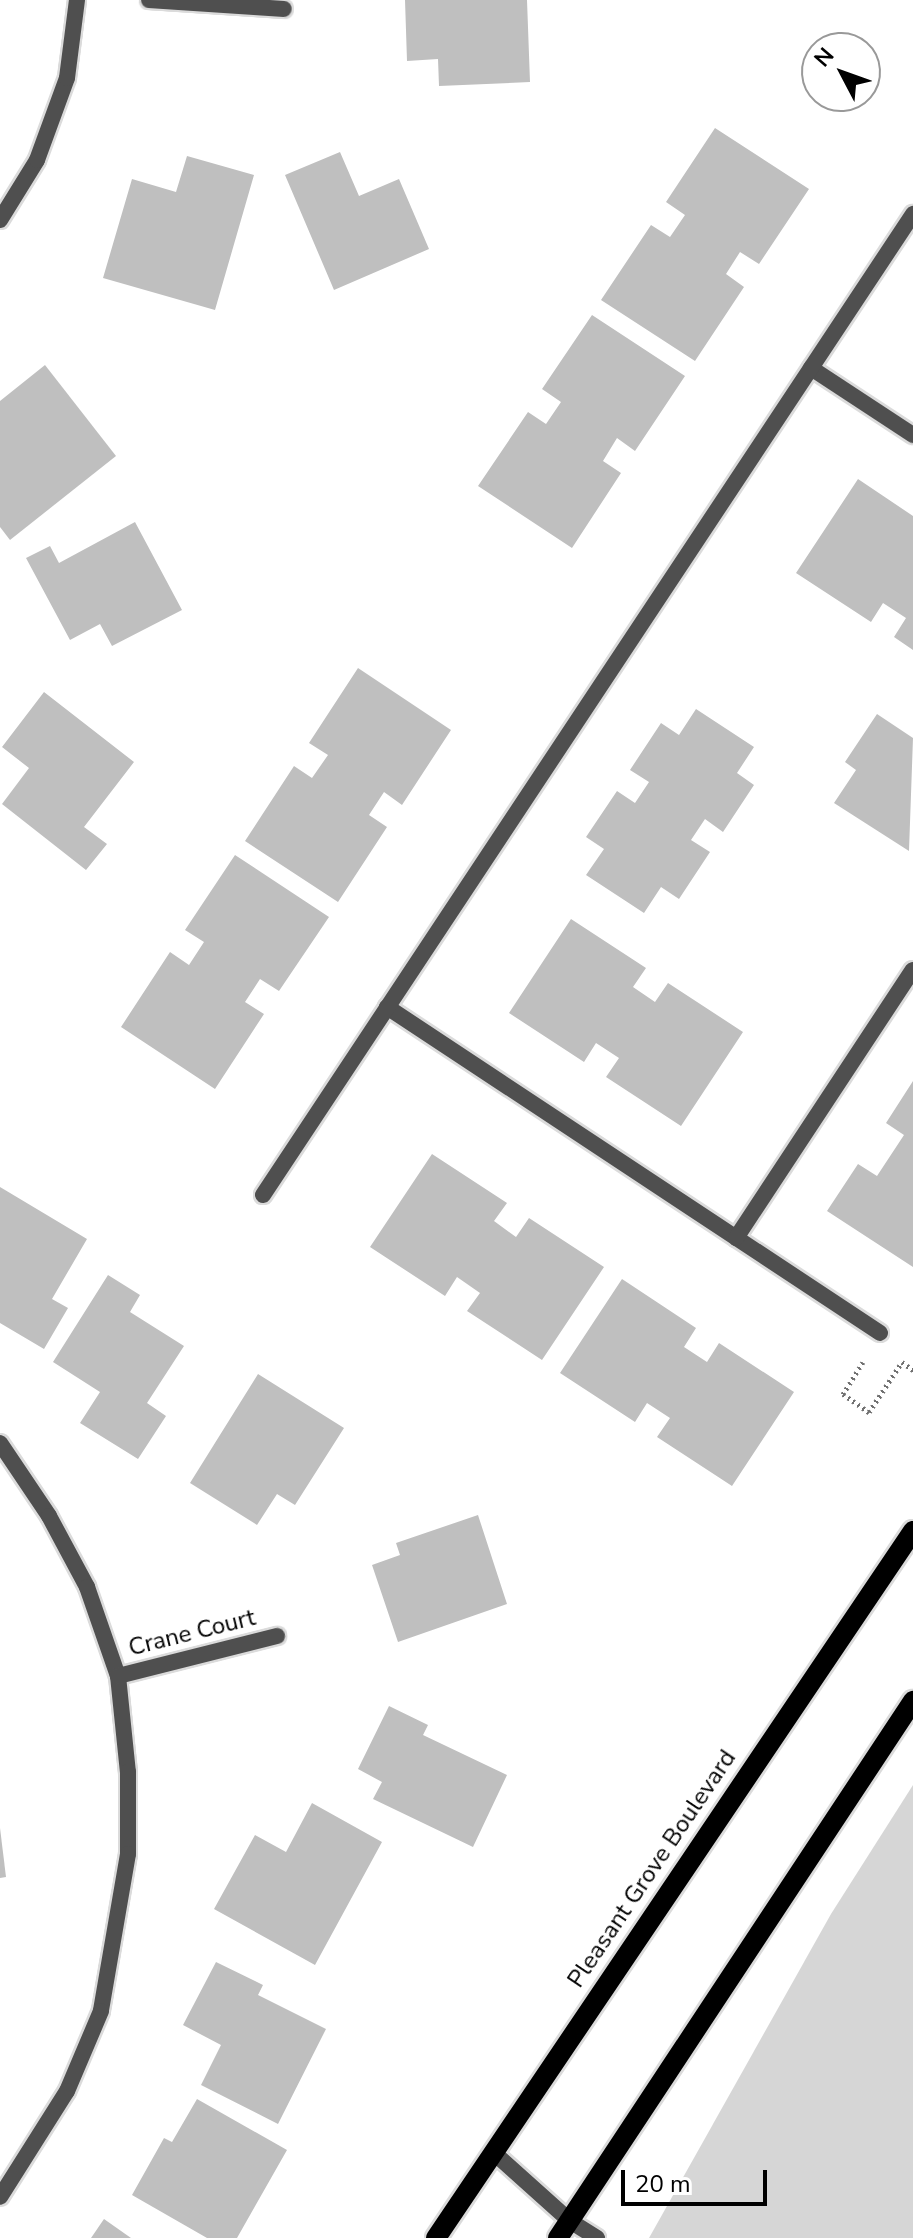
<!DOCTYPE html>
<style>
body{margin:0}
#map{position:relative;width:913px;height:2238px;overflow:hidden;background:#fff;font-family:"Nunito Sans",sans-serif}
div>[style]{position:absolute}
.green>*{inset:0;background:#d6d6d6}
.building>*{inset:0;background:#bfbfbf}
.path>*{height:5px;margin-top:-2.5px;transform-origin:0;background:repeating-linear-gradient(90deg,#717171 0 2px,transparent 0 6px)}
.roads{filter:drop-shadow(2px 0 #dbdbdb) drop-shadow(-2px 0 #dbdbdb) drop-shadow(0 2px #dbdbdb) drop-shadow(0 -2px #dbdbdb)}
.service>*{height:16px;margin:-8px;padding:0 8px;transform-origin:8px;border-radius:8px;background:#4f4f4f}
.minor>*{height:16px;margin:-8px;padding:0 8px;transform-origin:8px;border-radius:8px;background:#4f4f4f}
.primary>*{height:20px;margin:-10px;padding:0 10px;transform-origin:10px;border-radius:10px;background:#000}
span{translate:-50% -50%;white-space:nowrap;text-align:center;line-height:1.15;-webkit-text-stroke:8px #fff;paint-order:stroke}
.street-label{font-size:24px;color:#000}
.north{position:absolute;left:801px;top:32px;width:80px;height:80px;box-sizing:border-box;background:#fff;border:2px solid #999;border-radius:50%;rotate:311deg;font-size:22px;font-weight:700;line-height:32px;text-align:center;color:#000}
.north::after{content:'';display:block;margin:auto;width:28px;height:36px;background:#000;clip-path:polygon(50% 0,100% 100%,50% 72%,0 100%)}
.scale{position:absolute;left:621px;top:2170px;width:146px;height:36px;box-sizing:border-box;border:4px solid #000;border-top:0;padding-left:10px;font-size:24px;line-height:28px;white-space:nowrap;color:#000;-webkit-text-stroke:6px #fff;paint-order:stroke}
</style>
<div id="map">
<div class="green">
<div style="clip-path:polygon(913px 1785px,913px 2238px,649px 2238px,831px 1914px)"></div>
</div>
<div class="building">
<div style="clip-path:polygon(405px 0,527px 0,530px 82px,439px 86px,438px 59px,407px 61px)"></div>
<div style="clip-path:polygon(715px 128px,809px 189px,759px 264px,740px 252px,726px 274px,744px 287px,695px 361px,601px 300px,651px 225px,670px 237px,685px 215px,666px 202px)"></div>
<div style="clip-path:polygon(340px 152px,359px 196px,399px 179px,429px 249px,334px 290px,285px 175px)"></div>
<div style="clip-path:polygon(187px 156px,254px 175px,215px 310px,103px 278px,132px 179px,176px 192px)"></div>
<div style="clip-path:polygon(592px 315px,685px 376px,635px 451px,617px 438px,603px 461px,621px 473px,572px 548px,478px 486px,528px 412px,546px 424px,561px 402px,542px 389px)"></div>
<div style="clip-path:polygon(45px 365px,116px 456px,10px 540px,0 527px,0 401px)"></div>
<div style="clip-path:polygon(858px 479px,913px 516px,913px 650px,894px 637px,906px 618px,883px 603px,871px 622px,796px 573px)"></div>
<div style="clip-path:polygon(135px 522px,182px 610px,112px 646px,100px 624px,70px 640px,26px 558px,50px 546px,59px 563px)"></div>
<div style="clip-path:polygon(358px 668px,451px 730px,402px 805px,384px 792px,369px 815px,387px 827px,338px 902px,245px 841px,294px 766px,312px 778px,328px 755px,309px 743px)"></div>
<div style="clip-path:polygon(44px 692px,134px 762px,84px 827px,107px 844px,86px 870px,2px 804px,29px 768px,2px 747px)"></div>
<div style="clip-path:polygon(696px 709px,754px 747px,737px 773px,754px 785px,723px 832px,705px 819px,691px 840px,710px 852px,679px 899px,661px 887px,644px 913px,586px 875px,604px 849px,586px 837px,617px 791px,635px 803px,649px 782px,630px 770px,661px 723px,679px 735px)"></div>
<div style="clip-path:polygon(877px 714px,913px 738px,909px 851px,834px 803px,856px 770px,845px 762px)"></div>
<div style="clip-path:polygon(235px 855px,329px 917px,279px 991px,260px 979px,245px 1002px,264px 1014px,215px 1089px,121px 1027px,170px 952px,189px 965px,204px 942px,185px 930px)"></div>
<div style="clip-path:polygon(571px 919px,646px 968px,633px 987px,655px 1002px,668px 983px,743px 1032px,681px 1126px,606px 1077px,619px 1058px,596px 1043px,584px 1062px,509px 1013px)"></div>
<div style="clip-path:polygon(913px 1081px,913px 1267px,827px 1211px,858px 1164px,877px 1176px,904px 1135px,886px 1123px)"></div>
<div style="clip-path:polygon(432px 1154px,507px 1203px,494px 1221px,516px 1237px,529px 1218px,604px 1267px,542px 1360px,467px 1311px,480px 1293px,457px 1277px,445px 1296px,370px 1247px)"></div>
<div style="clip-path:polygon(0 1187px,87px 1239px,52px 1299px,68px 1308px,44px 1349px,0 1323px)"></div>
<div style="clip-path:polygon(108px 1275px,140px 1295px,130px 1312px,184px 1346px,147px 1403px,166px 1416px,138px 1459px,80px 1423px,100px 1392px,53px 1362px)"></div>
<div style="clip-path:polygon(622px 1279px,696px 1328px,684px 1347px,707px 1362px,719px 1343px,794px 1392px,732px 1486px,657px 1437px,670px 1418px,647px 1403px,635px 1422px,560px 1373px)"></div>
<div style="clip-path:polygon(258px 1374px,344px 1428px,295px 1505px,277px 1494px,257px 1525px,190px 1483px)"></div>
<div style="clip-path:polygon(478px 1515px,507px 1604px,398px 1642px,372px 1565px,400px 1555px,396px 1543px)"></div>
<div style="clip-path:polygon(389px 1706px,428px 1725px,423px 1735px,507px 1775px,473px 1847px,373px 1799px,382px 1782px,358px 1769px)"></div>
<div style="clip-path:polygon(312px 1803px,382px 1842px,315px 1965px,214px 1909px,255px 1835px,286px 1852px)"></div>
<div style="clip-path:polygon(0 1828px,6px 1877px,0 1878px)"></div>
<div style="clip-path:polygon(216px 1962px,263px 1985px,258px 1995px,326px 2029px,278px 2124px,201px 2085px,221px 2045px,183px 2025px)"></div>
<div style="clip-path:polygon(197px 2099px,287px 2150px,237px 2238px,207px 2238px,132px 2195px,164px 2138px,172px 2142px)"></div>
<div style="clip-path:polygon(104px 2219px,131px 2238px,91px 2238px)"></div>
</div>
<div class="path">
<div style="left:863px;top:1362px;width:38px;rotate:122deg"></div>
<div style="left:843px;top:1394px;width:32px;rotate:35deg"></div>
<div style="left:869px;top:1412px;width:60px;rotate:-56.6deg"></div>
<div style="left:902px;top:1362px;width:14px;rotate:36deg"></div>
</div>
<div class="roads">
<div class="service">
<div style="left:811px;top:368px;width:122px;rotate:33.3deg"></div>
<div style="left:387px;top:1007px;width:591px;rotate:33.47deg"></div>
<div style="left:263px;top:1195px;width:1177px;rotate:-56.47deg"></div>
<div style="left:736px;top:1238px;width:321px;rotate:-56.6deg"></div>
<div style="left:493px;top:2152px;width:103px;rotate:41.9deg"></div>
<div style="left:570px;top:2221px;width:32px;rotate:32deg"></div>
</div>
<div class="minor">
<div style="left:149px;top:0;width:135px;rotate:3.8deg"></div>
<div style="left:0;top:220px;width:70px;rotate:-58.3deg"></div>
<div style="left:37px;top:160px;width:87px;rotate:-69.9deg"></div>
<div style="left:67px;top:78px;width:79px;rotate:-82.7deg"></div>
<div style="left:0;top:1443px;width:88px;rotate:56.1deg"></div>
<div style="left:49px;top:1516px;width:81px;rotate:61.8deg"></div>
<div style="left:87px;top:1587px;width:94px;rotate:70.8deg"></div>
<div style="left:118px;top:1676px;width:97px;rotate:84.1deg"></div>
<div style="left:128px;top:1772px;width:82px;rotate:90deg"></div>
<div style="left:128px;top:1854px;width:159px;rotate:99.8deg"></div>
<div style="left:101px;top:2011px;width:87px;rotate:113deg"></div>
<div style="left:67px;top:2091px;width:125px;rotate:122.3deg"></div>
<div style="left:118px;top:1676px;width:164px;rotate:-14.1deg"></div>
</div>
<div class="primary">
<div style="left:436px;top:2238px;width:853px;rotate:-55.99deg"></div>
<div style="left:558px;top:2238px;width:644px;rotate:-56.53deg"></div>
</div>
</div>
<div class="street-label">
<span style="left:192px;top:1633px;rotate:-14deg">Crane Court</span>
<span style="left:652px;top:1869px;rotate:-56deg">Pleasant Grove Boulevard</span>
</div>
<div class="north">N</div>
<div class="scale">20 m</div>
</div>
